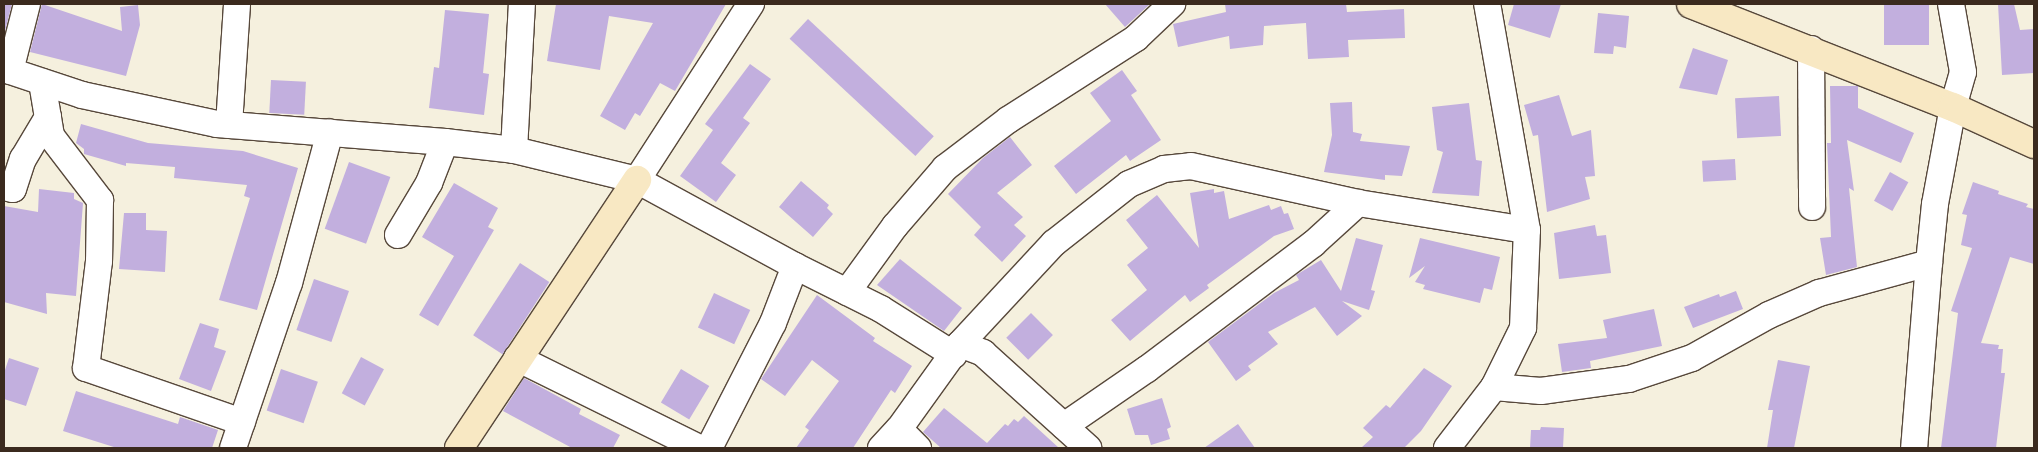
<!DOCTYPE html>
<style>
body{margin:0}
#map{position:relative;width:2038px;height:452px;overflow:hidden;background:#f5f0de;font-family:"Playpen Sans",sans-serif}
div>[style]{position:absolute}
.building>*{inset:0;background:#c2afde;transform-origin:0 0}
.roads{filter:drop-shadow(1px 0 #57483b) drop-shadow(-1px 0 #57483b) drop-shadow(0 1px #57483b) drop-shadow(0 -1px #57483b)}
.street>*{height:26px;margin:-13px;padding:0 13px;transform-origin:13px;border-radius:13px;background:#fff}
.secondary>*{height:28px;margin:-14px;padding:0 14px;transform-origin:14px;border-radius:14px;background:#f8e8c3}
span{translate:-50% -50%;white-space:nowrap;text-align:center;line-height:1.15;-webkit-text-stroke:4.5px #fff;paint-order:stroke}
.frame{position:absolute;inset:0;border:5px solid #3b2a1e;pointer-events:none}
</style>
<div id="map">
<div class="building">
<div style="clip-path:polygon(4px 4px,12px 4px,4px 35px)"></div>
<div style="clip-path:polygon(42px 4px,122px 31px,120px 7px,138px 5px,140px 25px,126px 76px,30px 52px)"></div>
<div style="clip-path:polygon(556px 4px,726px 4px,675px 91px,660px 83px,640px 116px,635px 113px,625px 130px,600px 116px,653px 23px,609px 16px,600px 70px,547px 61px)"></div>
<div style="clip-path:polygon(1105px 4px,1150px 4px,1125px 27px)"></div>
<div style="clip-path:polygon(1225px 4px,1346px 4px,1347px 12px,1404px 9px,1405px 38px,1348px 40px,1349px 57px,1308px 59px,1306px 23px,1264px 26px,1263px 45px,1230px 49px,1229px 36px,1178px 47px,1173px 24px,1226px 12px)"></div>
<div style="clip-path:polygon(1514px 4px,1561px 4px,1550px 38px,1508px 25px)"></div>
<div style="clip-path:polygon(1998px 4px,2014px 4px,2020px 30px,2034px 29px,2034px 73px,2002px 75px)"></div>
<div style="left:1929px;top:5px;width:40px;height:45px;rotate:90deg"></div>
<div style="clip-path:polygon(445px 10px,489px 14px,483px 73px,489px 74px,484px 115px,429px 108px,434px 67px,439px 68px)"></div>
<div style="clip-path:polygon(1598px 13px,1629px 16px,1626px 48px,1614px 46px,1613px 54px,1594px 53px)"></div>
<div style="left:808px;top:19px;width:172px;height:27px;rotate:43deg"></div>
<div style="clip-path:polygon(1693px 48px,1728px 60px,1717px 95px,1679px 88px)"></div>
<div style="clip-path:polygon(750px 64px,771px 79px,743px 118px,750px 123px,721px 163px,736px 175px,716px 202px,680px 176px,713px 130px,705px 124px)"></div>
<div style="clip-path:polygon(1122px 70px,1137px 91px,1131px 95px,1161px 140px,1130px 161px,1126px 155px,1076px 194px,1054px 166px,1111px 121px,1090px 93px)"></div>
<div style="left:271px;top:80px;width:35px;height:33px;rotate:3deg"></div>
<div style="clip-path:polygon(1830px 86px,1858px 86px,1858px 108px,1914px 133px,1901px 163px,1847px 140px,1854px 191px,1849px 188px,1857px 267px,1826px 275px,1820px 238px,1831px 237px,1827px 143px,1831px 143px)"></div>
<div style="clip-path:polygon(1559px 95px,1572px 136px,1591px 130px,1595px 176px,1585px 177px,1590px 199px,1547px 212px,1538px 135px,1533px 136px,1524px 105px)"></div>
<div style="left:1779px;top:96px;width:40px;height:44px;rotate:87deg"></div>
<div style="clip-path:polygon(1352px 102px,1353px 132px,1362px 134px,1360px 141px,1410px 146px,1402px 176px,1385px 175px,1385px 180px,1324px 172px,1332px 135px,1330px 103px)"></div>
<div style="clip-path:polygon(1469px 103px,1476px 160px,1482px 161px,1479px 196px,1432px 193px,1443px 152px,1437px 150px,1432px 107px)"></div>
<div style="clip-path:polygon(81px 124px,148px 143px,243px 151px,298px 168px,257px 310px,219px 300px,250px 198px,244px 196px,247px 185px,174px 178px,175px 167px,126px 163px,126px 166px,84px 154px,84px 149px,76px 143px)"></div>
<div style="clip-path:polygon(1010px 137px,1032px 165px,997px 193px,1023px 217px,1014px 225px,1026px 236px,1002px 262px,974px 235px,981px 227px,948px 194px,983px 158px)"></div>
<div style="left:1735px;top:159px;width:21px;height:33px;rotate:87deg"></div>
<div style="left:349px;top:162px;width:44px;height:71px;rotate:20deg"></div>
<div style="left:1890px;top:172px;width:21px;height:33px;rotate:29deg"></div>
<div style="clip-path:polygon(801px 181px,829px 205px,827px 208px,833px 214px,813px 237px,779px 207px)"></div>
<div style="clip-path:polygon(1973px 182px,1999px 191px,1998px 194px,2028px 204px,2026px 207px,2034px 209px,2034px 264px,2010px 257px,1981px 343px,1999px 345px,1998px 349px,2003px 349px,2001px 373px,2005px 373px,1996px 448px,1941px 448px,1958px 313px,1951px 311px,1972px 248px,1961px 245px,1967px 215px,1962px 214px)"></div>
<div style="clip-path:polygon(454px 183px,498px 208px,488px 227px,494px 230px,438px 326px,419px 315px,454px 256px,422px 237px)"></div>
<div style="clip-path:polygon(39px 189px,74px 193px,74px 199px,83px 203px,76px 296px,46px 293px,47px 314px,4px 302px,4px 206px,38px 212px)"></div>
<div style="clip-path:polygon(1214px 189px,1214px 193px,1224px 191px,1229px 219px,1269px 205px,1271px 210px,1281px 206px,1284px 214px,1288px 213px,1294px 229px,1274px 236px,1207px 285px,1209px 288px,1190px 302px,1185px 295px,1130px 341px,1111px 320px,1147px 290px,1127px 265px,1148px 248px,1126px 220px,1157px 195px,1199px 248px,1190px 193px)"></div>
<div style="clip-path:polygon(124px 213px,146px 213px,146px 230px,167px 231px,165px 272px,119px 269px)"></div>
<div style="clip-path:polygon(1595px 225px,1597px 236px,1606px 235px,1611px 273px,1559px 279px,1554px 233px)"></div>
<div style="clip-path:polygon(1356px 238px,1383px 245px,1371px 290px,1375px 291px,1369px 310px,1342px 301px,1362px 316px,1337px 336px,1315px 307px,1268px 332px,1278px 344px,1248px 366px,1251px 370px,1236px 381px,1208px 342px,1274px 293px,1299px 280px,1296px 275px,1321px 260px,1341px 291px)"></div>
<div style="clip-path:polygon(1420px 238px,1500px 257px,1492px 290px,1484px 288px,1480px 303px,1423px 289px,1425px 285px,1415px 282px,1425px 266px,1409px 278px)"></div>
<div style="clip-path:polygon(900px 259px,962px 308px,944px 331px,877px 285px)"></div>
<div style="left:520px;top:263px;width:35px;height:86px;rotate:33deg"></div>
<div style="left:314px;top:279px;width:37px;height:54px;rotate:19deg"></div>
<div style="clip-path:polygon(1736px 291px,1743px 309px,1693px 328px,1684px 307px,1719px 294px,1720px 297px)"></div>
<div style="left:714px;top:293px;width:40px;height:38px;rotate:25deg"></div>
<div style="clip-path:polygon(817px 295px,875px 338px,873px 341px,912px 366px,895px 393px,891px 390px,853px 448px,796px 448px,809px 430px,805px 427px,839px 381px,812px 360px,785px 396px,761px 379px)"></div>
<div style="clip-path:polygon(1654px 309px,1662px 346px,1590px 361px,1591px 368px,1562px 372px,1558px 344px,1607px 338px,1603px 320px)"></div>
<div style="left:1031px;top:313px;width:31px;height:35px;rotate:45deg"></div>
<div style="clip-path:polygon(200px 323px,219px 329px,214px 347px,226px 351px,211px 391px,179px 379px)"></div>
<div style="left:361px;top:357px;width:26px;height:41px;rotate:28deg"></div>
<div style="clip-path:polygon(9px 358px,39px 368px,26px 406px,4px 399px,4px 373px)"></div>
<div style="clip-path:polygon(1778px 360px,1810px 366px,1794px 448px,1767px 448px,1773px 410px,1768px 410px)"></div>
<div style="clip-path:polygon(1424px 368px,1452px 386px,1421px 431px,1404px 448px,1361px 448px,1373px 437px,1363px 428px,1386px 405px,1390px 408px)"></div>
<div style="left:281px;top:369px;width:39px;height:44px;rotate:19deg"></div>
<div style="left:681px;top:369px;width:33px;height:39px;rotate:31deg"></div>
<div style="clip-path:polygon(524px 378px,581px 409px,579px 414px,620px 435px,613px 448px,572px 448px,503px 411px)"></div>
<div style="clip-path:polygon(76px 391px,178px 424px,180px 417px,218px 430px,212px 448px,117px 448px,63px 431px)"></div>
<div style="clip-path:polygon(1162px 398px,1171px 427px,1167px 429px,1170px 439px,1151px 445px,1148px 435px,1135px 435px,1127px 409px)"></div>
<div style="clip-path:polygon(944px 408px,987px 443px,1005px 424px,1008px 426px,1014px 419px,1018px 422px,1024px 416px,1059px 448px,941px 448px,923px 432px)"></div>
<div style="clip-path:polygon(1238px 424px,1255px 448px,1204px 448px)"></div>
<div style="clip-path:polygon(1541px 427px,1564px 428px,1563px 448px,1530px 448px,1531px 430px,1540px 430px)"></div>
</div>
<div class="roads">
<div class="street">
<div style="left:1811px;top:49px;width:158px;rotate:89.6deg"></div>
<div style="left:4px;top:69px;width:82px;rotate:18.4deg"></div>
<div style="left:82px;top:95px;width:138px;rotate:12.1deg"></div>
<div style="left:217px;top:124px;width:229px;rotate:4.5deg"></div>
<div style="left:445px;top:142px;width:69px;rotate:6.6deg"></div>
<div style="left:514px;top:150px;width:127px;rotate:13.7deg"></div>
<div style="left:637px;top:180px;width:180px;rotate:28.6deg"></div>
<div style="left:795px;top:266px;width:96px;rotate:26.6deg"></div>
<div style="left:881px;top:309px;width:86px;rotate:32.2deg"></div>
<div style="left:10px;top:71px;width:69px;rotate:-75.8deg"></div>
<div style="left:42px;top:82px;width:55px;rotate:80.5deg"></div>
<div style="left:51px;top:136px;width:81px;rotate:52.6deg"></div>
<div style="left:100px;top:200px;width:61px;rotate:90.9deg"></div>
<div style="left:99px;top:261px;width:108px;rotate:96.9deg"></div>
<div style="left:86px;top:368px;width:165px;rotate:19.1deg"></div>
<div style="left:229px;top:125px;width:121px;rotate:-86.2deg"></div>
<div style="left:514px;top:150px;width:146px;rotate:-86.9deg"></div>
<div style="left:637px;top:180px;width:210px;rotate:-57.1deg"></div>
<div style="left:4px;top:187px;width:9px;rotate:13deg"></div>
<div style="left:13px;top:189px;width:32px;rotate:-72deg"></div>
<div style="left:23px;top:159px;width:49px;rotate:-59.2deg"></div>
<div style="left:398px;top:235px;width:61px;rotate:-59.2deg"></div>
<div style="left:429px;top:183px;width:44px;rotate:-68.7deg"></div>
<div style="left:1929px;top:263px;width:59px;rotate:-84.2deg"></div>
<div style="left:1935px;top:204px;width:99px;rotate:-79.5deg"></div>
<div style="left:1953px;top:107px;width:36px;rotate:-74deg"></div>
<div style="left:1963px;top:72px;width:69px;rotate:-100deg"></div>
<div style="left:847px;top:292px;width:82px;rotate:-54deg"></div>
<div style="left:895px;top:226px;width:77px;rotate:-49.2deg"></div>
<div style="left:945px;top:168px;width:79px;rotate:-37.3deg"></div>
<div style="left:1008px;top:120px;width:152px;rotate:-32.6deg"></div>
<div style="left:1136px;top:38px;width:50px;rotate:-43.4deg"></div>
<div style="left:960px;top:344px;width:25px;rotate:21deg"></div>
<div style="left:983px;top:353px;width:142px;rotate:42.1deg"></div>
<div style="left:517px;top:358px;width:203px;rotate:26.3deg"></div>
<div style="left:1494px;top:387px;width:47px;rotate:4.9deg"></div>
<div style="left:1541px;top:391px;width:89px;rotate:-7.8deg"></div>
<div style="left:1629px;top:379px;width:66px;rotate:-18.4deg"></div>
<div style="left:1692px;top:358px;width:88px;rotate:-29.2deg"></div>
<div style="left:1769px;top:315px;width:55px;rotate:-23.7deg"></div>
<div style="left:1819px;top:293px;width:114px;rotate:-15.3deg"></div>
<div style="left:1929px;top:263px;width:186px;rotate:94.6deg"></div>
<div style="left:1064px;top:426px;width:101px;rotate:-34.5deg"></div>
<div style="left:1147px;top:369px;width:208px;rotate:-37deg"></div>
<div style="left:1313px;top:244px;width:61px;rotate:-42.3deg"></div>
<div style="left:899px;top:429px;width:27px;rotate:45deg"></div>
<div style="left:233px;top:448px;width:174px;rotate:-71.3deg"></div>
<div style="left:289px;top:283px;width:156px;rotate:-74.8deg"></div>
<div style="left:709px;top:448px;width:140px;rotate:-62.9deg"></div>
<div style="left:773px;top:323px;width:61px;rotate:-68.9deg"></div>
<div style="left:881px;top:448px;width:26px;rotate:-47deg"></div>
<div style="left:899px;top:429px;width:105px;rotate:-54.3deg"></div>
<div style="left:960px;top:344px;width:138px;rotate:-47.1deg"></div>
<div style="left:1054px;top:243px;width:95px;rotate:-38.2deg"></div>
<div style="left:1129px;top:184px;width:38px;rotate:-23deg"></div>
<div style="left:1164px;top:169px;width:27px;rotate:-6deg"></div>
<div style="left:1191px;top:166px;width:171px;rotate:12.5deg"></div>
<div style="left:1358px;top:203px;width:171px;rotate:9.1deg"></div>
<div style="left:1447px;top:448px;width:77px;rotate:-52.4deg"></div>
<div style="left:1494px;top:387px;width:66px;rotate:-63.8deg"></div>
<div style="left:1523px;top:328px;width:98px;rotate:-87.7deg"></div>
<div style="left:1527px;top:230px;width:230px;rotate:-100deg"></div>
</div>
<div class="secondary">
<div style="left:1691px;top:4px;width:282px;rotate:21.5deg"></div>
<div style="left:1953px;top:107px;width:89px;rotate:24.6deg"></div>
<div style="left:459px;top:448px;width:322px;rotate:-56.4deg"></div>
</div>
</div>
<div class="frame"></div>
</div>
